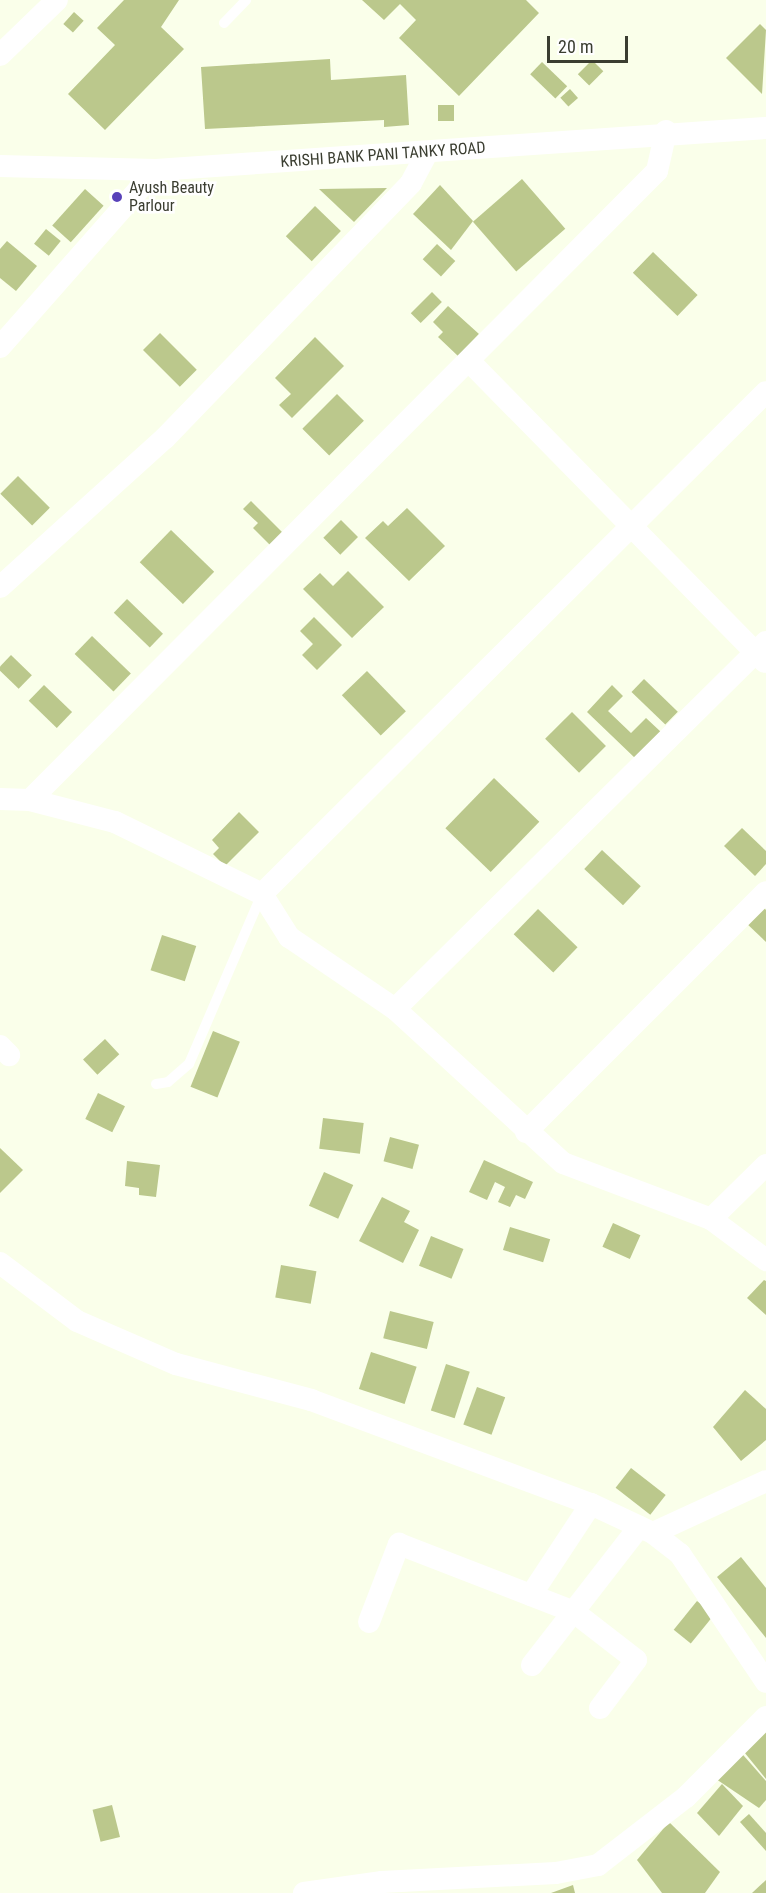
<!DOCTYPE html>
<style>
body{margin:0}
#map{position:relative;width:766px;height:1893px;overflow:hidden;background:#faffea;font-family:"Roboto Condensed",sans-serif}
div>[style]{position:absolute}
.building>*{inset:0;background:#bbc88c;transform-origin:0 0}
.service>*{height:10px;margin:-5px;padding:0 5px;transform-origin:5px;border-radius:5px;background:#fff}
.minor>*{height:22px;margin:-11px;padding:0 11px;transform-origin:11px;border-radius:11px;background:#fff}
.dots>*{width:16px;height:16px;translate:-50% -50%;box-sizing:border-box;border:3px solid #fff;border-radius:50%}
span{translate:-50% -50%;white-space:nowrap;text-align:center;line-height:1.15;-webkit-text-stroke:5px #fff;paint-order:stroke}
.street-label{font-size:16px;color:#3b3e31}
.poi-label{font-size:16px;color:#3b3e31}
.left{translate:0 -50%;text-align:left}
.scale{position:absolute;left:547px;top:36px;width:81px;height:27px;box-sizing:border-box;border:3px solid #3b3e31;border-top:0;padding-left:8px;font-size:18px;line-height:21px;white-space:nowrap;color:#3b3e31;-webkit-text-stroke:4px #fff;paint-order:stroke}
</style>
<div id="map">
<div class="building">
<div style="clip-path:polygon(124px 0,179px 0,161px 27px,184px 49px,105px 130px,68px 94px,115px 45px,97px 28px)"></div>
<div style="clip-path:polygon(362px 0,526px 0,539px 13px,459px 96px,399px 38px,416px 20px,400px 4px,384px 20px)"></div>
<div style="left:74px;top:12px;width:13px;height:16px;rotate:42deg"></div>
<div style="clip-path:polygon(760px 24px,766px 30px,762px 94px,726px 58px)"></div>
<div style="clip-path:polygon(330px 59px,331px 80px,406px 75px,409px 125px,384px 127px,384px 120px,205px 129px,201px 67px)"></div>
<div style="left:592px;top:60px;width:16px;height:20px;rotate:45deg"></div>
<div style="left:542px;top:62px;width:35px;height:17px;rotate:44deg"></div>
<div style="left:570px;top:89px;width:12px;height:13px;rotate:48deg"></div>
<div style="left:454px;top:105px;width:16px;height:16px;rotate:90deg"></div>
<div style="left:522px;top:179px;width:66px;height:65px;rotate:49deg"></div>
<div style="clip-path:polygon(440px 185px,473px 221px,451px 250px,413px 214px)"></div>
<div style="clip-path:polygon(387px 188px,354px 222px,319px 189px)"></div>
<div style="left:85px;top:189px;width:25px;height:49px;rotate:42deg"></div>
<div style="left:315px;top:206px;width:36px;height:42px;rotate:44deg"></div>
<div style="left:46px;top:229px;width:19px;height:19px;rotate:39deg"></div>
<div style="clip-path:polygon(7px 241px,37px 266px,16px 291px,0 278px,0 249px)"></div>
<div style="left:437px;top:244px;width:25px;height:21px;rotate:43deg"></div>
<div style="left:653px;top:252px;width:62px;height:29px;rotate:44deg"></div>
<div style="left:432px;top:292px;width:14px;height:30px;rotate:45deg"></div>
<div style="clip-path:polygon(448px 306px,479px 334px,458px 356px,438px 337px,443px 332px,433px 322px)"></div>
<div style="left:160px;top:333px;width:52px;height:24px;rotate:45deg"></div>
<div style="clip-path:polygon(315px 337px,344px 366px,292px 418px,279px 405px,291px 394px,275px 378px)"></div>
<div style="left:337px;top:394px;width:38px;height:49px;rotate:45deg"></div>
<div style="left:18px;top:476px;width:45px;height:25px;rotate:45deg"></div>
<div style="clip-path:polygon(251px 501px,284px 534px,272px 547px,253px 528px,258px 523px,243px 509px)"></div>
<div style="clip-path:polygon(407px 508px,445px 546px,409px 581px,365px 538px,383px 521px,388px 526px)"></div>
<div style="left:341px;top:520px;width:24px;height:25px;rotate:45deg"></div>
<div style="left:171px;top:530px;width:60px;height:45px;rotate:44deg"></div>
<div style="clip-path:polygon(348px 571px,384px 607px,352px 638px,303px 589px,320px 573px,333px 586px)"></div>
<div style="left:127px;top:599px;width:50px;height:19px;rotate:44deg"></div>
<div style="clip-path:polygon(314px 617px,342px 645px,317px 670px,302px 655px,313px 644px,300px 631px)"></div>
<div style="left:92px;top:636px;width:54px;height:25px;rotate:44deg"></div>
<div style="left:11px;top:655px;width:29px;height:19px;rotate:44deg"></div>
<div style="left:367px;top:671px;width:56px;height:35px;rotate:46deg"></div>
<div style="left:644px;top:679px;width:47px;height:18px;rotate:44deg"></div>
<div style="left:44px;top:685px;width:39px;height:22px;rotate:44deg"></div>
<div style="clip-path:polygon(612px 685px,623px 696px,608px 711px,631px 733px,646px 718px,661px 732px,636px 759px,587px 712px)"></div>
<div style="left:572px;top:712px;width:48px;height:38px;rotate:45deg"></div>
<div style="left:494px;top:778px;width:63px;height:70px;rotate:44deg"></div>
<div style="clip-path:polygon(239px 812px,259px 832px,225px 866px,213px 854px,219px 848px,212px 840px)"></div>
<div style="clip-path:polygon(742px 828px,766px 851px,766px 864px,755px 876px,724px 846px)"></div>
<div style="left:602px;top:850px;width:53px;height:26px;rotate:43deg"></div>
<div style="clip-path:polygon(760px 904px,766px 910px,766px 942px,744px 921px)"></div>
<div style="left:538px;top:909px;width:55px;height:35px;rotate:44deg"></div>
<div style="left:162px;top:935px;width:36px;height:37px;rotate:18deg"></div>
<div style="left:213px;top:1031px;width:29px;height:60px;rotate:22deg"></div>
<div style="left:105px;top:1039px;width:21px;height:30px;rotate:47deg"></div>
<div style="left:98px;top:1093px;width:30px;height:29px;rotate:26deg"></div>
<div style="left:323px;top:1118px;width:41px;height:31px;rotate:7deg"></div>
<div style="left:390px;top:1137px;width:30px;height:25px;rotate:15deg"></div>
<div style="clip-path:polygon(0 1148px,23px 1170px,0 1193px)"></div>
<div style="clip-path:polygon(484px 1160px,533px 1182px,525px 1199px,516px 1195px,510px 1207px,498px 1202px,505px 1187px,495px 1182px,487px 1200px,469px 1192px)"></div>
<div style="clip-path:polygon(127px 1161px,160px 1165px,156px 1197px,139px 1195px,139px 1188px,125px 1186px)"></div>
<div style="left:324px;top:1172px;width:32px;height:37px;rotate:24deg"></div>
<div style="clip-path:polygon(382px 1197px,410px 1211px,404px 1222px,419px 1230px,403px 1263px,359px 1241px)"></div>
<div style="left:613px;top:1223px;width:30px;height:26px;rotate:24deg"></div>
<div style="left:510px;top:1227px;width:42px;height:24px;rotate:17deg"></div>
<div style="left:431px;top:1236px;width:35px;height:32px;rotate:22deg"></div>
<div style="left:281px;top:1265px;width:36px;height:33px;rotate:10deg"></div>
<div style="clip-path:polygon(764px 1280px,766px 1281px,766px 1315px,747px 1298px)"></div>
<div style="left:390px;top:1311px;width:45px;height:28px;rotate:14deg"></div>
<div style="left:371px;top:1352px;width:48px;height:39px;rotate:18deg"></div>
<div style="left:446px;top:1364px;width:25px;height:49px;rotate:18deg"></div>
<div style="left:477px;top:1387px;width:30px;height:40px;rotate:20deg"></div>
<div style="clip-path:polygon(745px 1390px,766px 1409px,766px 1440px,741px 1461px,713px 1427px)"></div>
<div style="left:631px;top:1468px;width:44px;height:25px;rotate:38deg"></div>
<div style="clip-path:polygon(741px 1557px,766px 1588px,766px 1638px,717px 1577px)"></div>
<div style="left:697px;top:1601px;width:22px;height:37px;rotate:39deg"></div>
<div style="clip-path:polygon(766px 1720px,766px 1779px,740px 1747px)"></div>
<div style="clip-path:polygon(737px 1748px,766px 1781px,766px 1800px,759px 1808px,713px 1777px)"></div>
<div style="clip-path:polygon(722px 1784px,743px 1806px,719px 1836px,697px 1813px)"></div>
<div style="left:112px;top:1805px;width:33px;height:20px;rotate:76deg"></div>
<div style="clip-path:polygon(749px 1814px,766px 1833px,766px 1851px,740px 1822px)"></div>
<div style="clip-path:polygon(669px 1822px,720px 1872px,705px 1893px,662px 1893px,637px 1860px)"></div>
<div style="clip-path:polygon(766px 1880px,766px 1893px,752px 1893px)"></div>
<div style="clip-path:polygon(573px 1885px,575px 1893px,551px 1893px)"></div>
</div>
<div class="service">
<div style="left:224px;top:23px;width:32px;rotate:-46deg"></div>
<div style="left:156px;top:1084px;width:12px;rotate:-9deg"></div>
<div style="left:168px;top:1082px;width:28px;rotate:-41deg"></div>
<div style="left:189px;top:1064px;width:185px;rotate:-66.8deg"></div>
</div>
<div class="minor">
<div style="left:0;top:55px;width:79px;rotate:-44deg"></div>
<div style="left:0;top:166px;width:156px;rotate:1.5deg"></div>
<div style="left:156px;top:170px;width:611px;rotate:-3.94deg"></div>
<div style="left:0;top:347px;width:236px;rotate:-48.6deg"></div>
<div style="left:471px;top:363px;width:419px;rotate:45.5deg"></div>
<div style="left:0;top:587px;width:222px;rotate:-42.1deg"></div>
<div style="left:165px;top:438px;width:354px;rotate:-46deg"></div>
<div style="left:411px;top:183px;width:34px;rotate:-62deg"></div>
<div style="left:0;top:799px;width:30px;rotate:2deg"></div>
<div style="left:30px;top:800px;width:88px;rotate:14.5deg"></div>
<div style="left:115px;top:822px;width:164px;rotate:26.1deg"></div>
<div style="left:262px;top:894px;width:51px;rotate:57.9deg"></div>
<div style="left:289px;top:937px;width:128px;rotate:34.2deg"></div>
<div style="left:395px;top:1009px;width:228px;rotate:42.5deg"></div>
<div style="left:563px;top:1163px;width:158px;rotate:20.7deg"></div>
<div style="left:711px;top:1219px;width:69px;rotate:36.7deg"></div>
<div style="left:30px;top:800px;width:888px;rotate:-45.09deg"></div>
<div style="left:657px;top:171px;width:41px;rotate:-77.3deg"></div>
<div style="left:262px;top:894px;width:711px;rotate:-44.89deg"></div>
<div style="left:395px;top:1009px;width:522px;rotate:-44.69deg"></div>
<div style="left:0;top:1046px;width:13px;rotate:45deg"></div>
<div style="left:526px;top:1132px;width:339px;rotate:-45deg"></div>
<div style="left:711px;top:1219px;width:77px;rotate:-44.5deg"></div>
<div style="left:0;top:1263px;width:96px;rotate:37deg"></div>
<div style="left:77px;top:1321px;width:108px;rotate:23.5deg"></div>
<div style="left:176px;top:1364px;width:140px;rotate:14.9deg"></div>
<div style="left:311px;top:1400px;width:299px;rotate:20.4deg"></div>
<div style="left:591px;top:1504px;width:68px;rotate:25.1deg"></div>
<div style="left:653px;top:1533px;width:34px;rotate:38deg"></div>
<div style="left:680px;top:1554px;width:154px;rotate:56.1deg"></div>
<div style="left:653px;top:1533px;width:124px;rotate:-24.7deg"></div>
<div style="left:531px;top:1595px;width:109px;rotate:-56.6deg"></div>
<div style="left:369px;top:1622px;width:84px;rotate:-69deg"></div>
<div style="left:399px;top:1544px;width:188px;rotate:21.2deg"></div>
<div style="left:574px;top:1612px;width:78px;rotate:37.7deg"></div>
<div style="left:636px;top:1660px;width:60px;rotate:126.9deg"></div>
<div style="left:532px;top:1665px;width:175px;rotate:-52.2deg"></div>
<div style="left:304px;top:1893px;width:79px;rotate:-8deg"></div>
<div style="left:382px;top:1882px;width:174px;rotate:-3deg"></div>
<div style="left:556px;top:1873px;width:43px;rotate:-10.8deg"></div>
<div style="left:598px;top:1865px;width:111px;rotate:-37.7deg"></div>
<div style="left:686px;top:1797px;width:113px;rotate:-45deg"></div>
</div>
<div class="dots">
<div style="left:117px;top:197px;background:#5841b9"></div>
</div>
<div class="street-label">
<span style="left:383px;top:155px;rotate:-4deg">KRISHI BANK PANI TANKY ROAD</span>
</div>
<div class="poi-label">
<span class="left" style="left:129px;top:197px">Ayush Beauty<br>Parlour</span>
</div>
<div class="scale">20 m</div>
</div>
